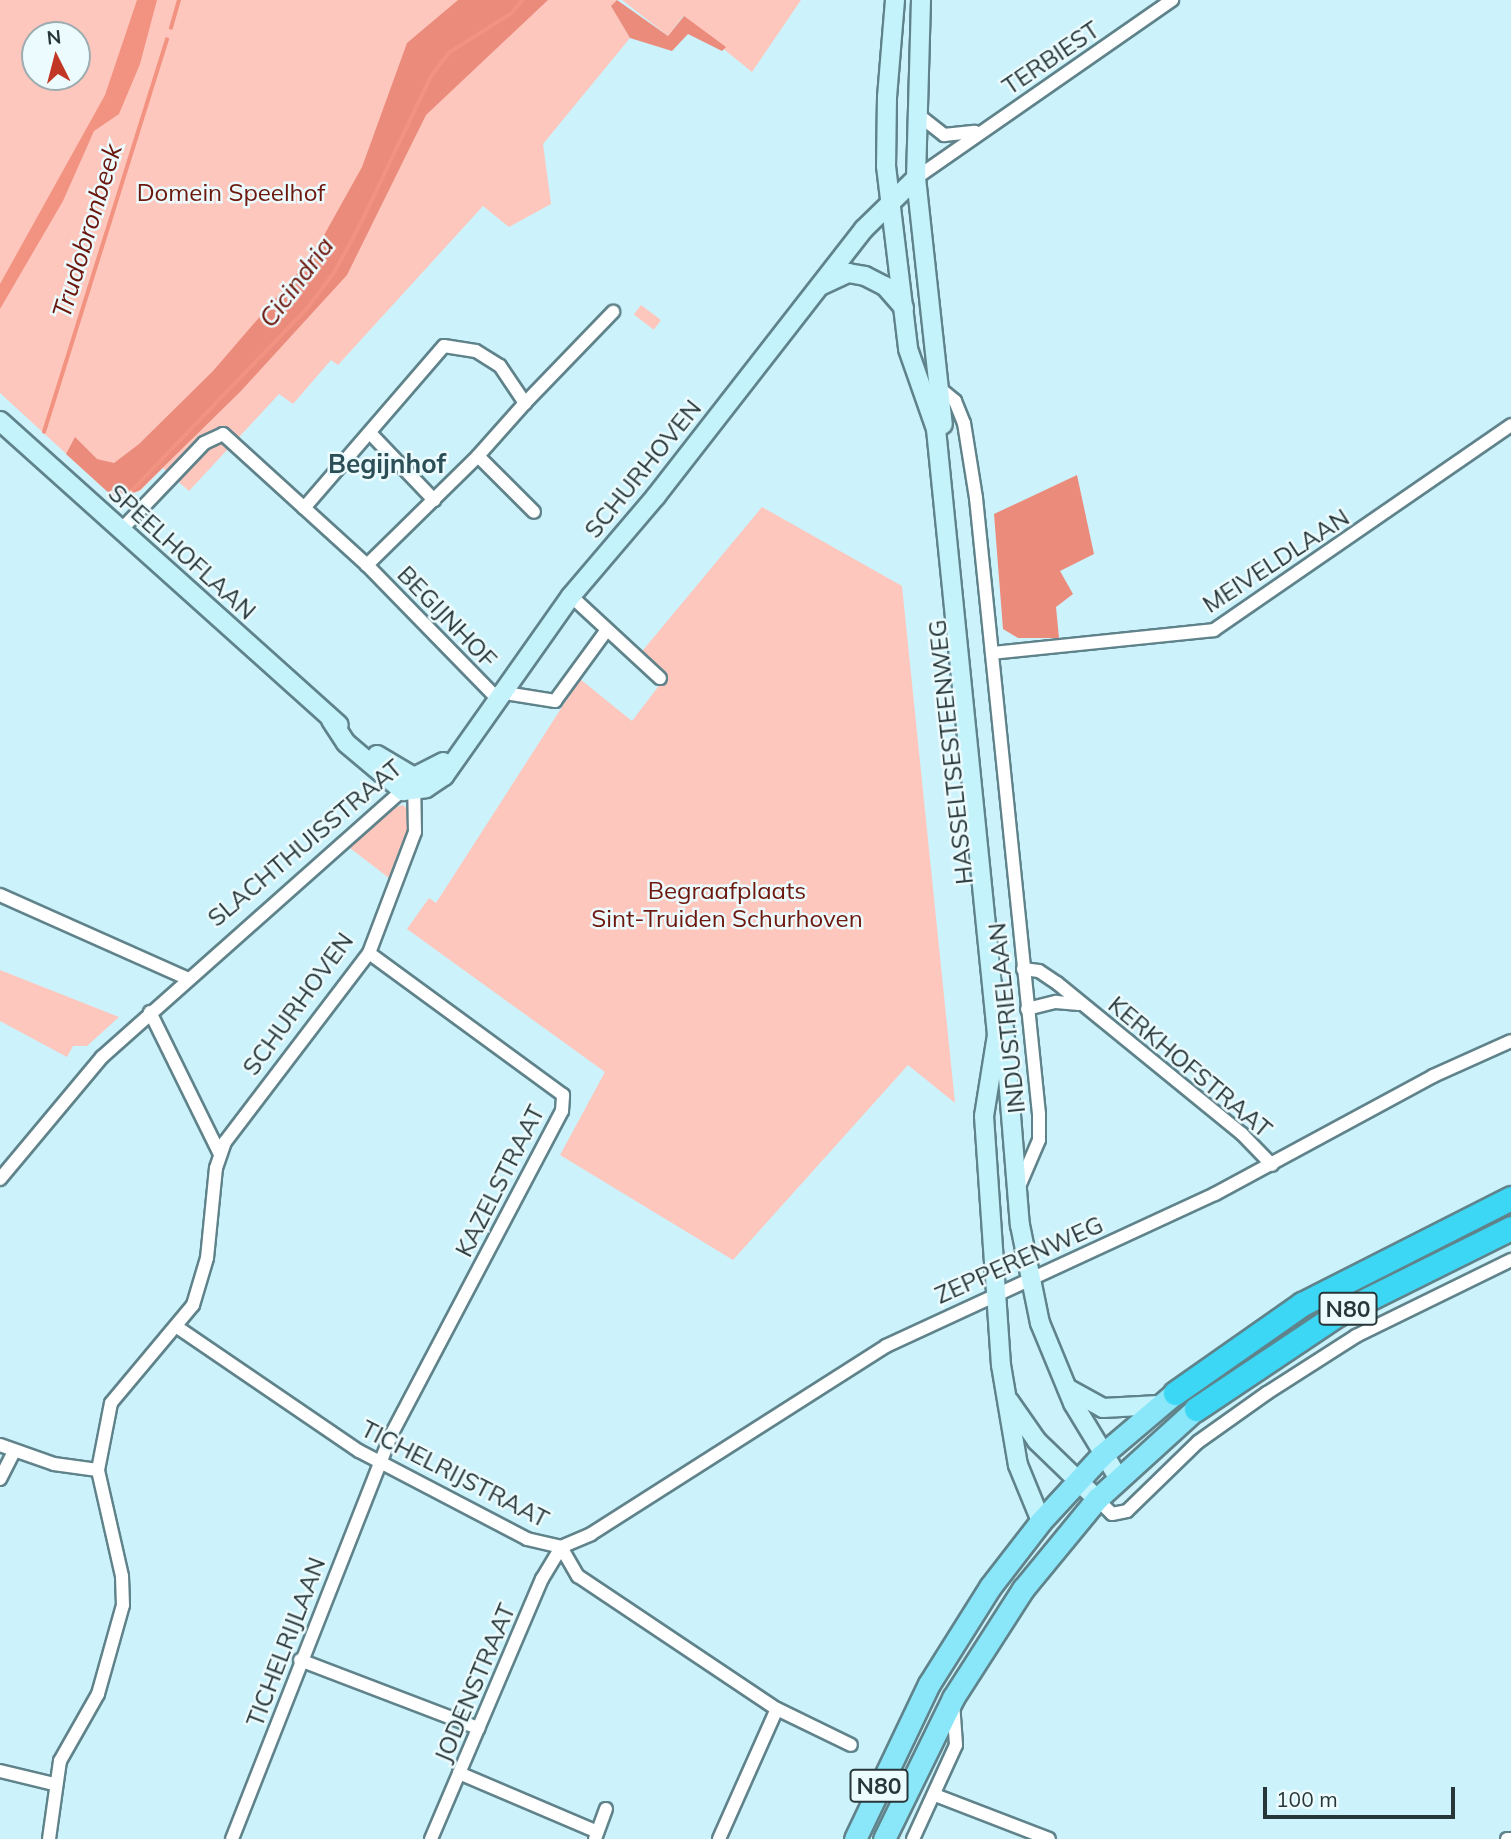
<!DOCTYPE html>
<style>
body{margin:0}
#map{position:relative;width:1511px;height:1839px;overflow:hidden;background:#ccf2fb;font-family:Mulish,sans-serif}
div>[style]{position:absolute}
.green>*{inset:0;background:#fec7bd;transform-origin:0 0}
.forest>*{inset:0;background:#eb8b7b}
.water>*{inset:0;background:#f29281}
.stream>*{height:3.5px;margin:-1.75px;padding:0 1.75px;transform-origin:1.75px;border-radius:1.75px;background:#f29281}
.roads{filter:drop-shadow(2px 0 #60838b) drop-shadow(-2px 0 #60838b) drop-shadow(0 2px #60838b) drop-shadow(0 -2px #60838b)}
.street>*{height:12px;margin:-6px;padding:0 6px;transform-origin:6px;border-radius:6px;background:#fff}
.secondary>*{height:18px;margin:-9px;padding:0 9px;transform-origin:9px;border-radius:9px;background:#c4f3fc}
.primary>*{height:21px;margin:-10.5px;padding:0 10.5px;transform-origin:10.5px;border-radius:10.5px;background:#8ae7f9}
.highway>*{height:23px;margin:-11.5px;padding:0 11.5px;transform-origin:11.5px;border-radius:11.5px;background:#3cd7f5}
span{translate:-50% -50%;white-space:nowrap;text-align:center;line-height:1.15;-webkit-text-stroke:5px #ecfbfe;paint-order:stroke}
.shield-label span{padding:2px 5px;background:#ecfbfe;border:2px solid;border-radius:5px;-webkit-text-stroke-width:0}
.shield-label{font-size:23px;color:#273639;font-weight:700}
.street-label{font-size:24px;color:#273639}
.park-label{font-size:24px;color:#6d180e}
.water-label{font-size:26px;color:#6c170d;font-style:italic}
.neighbourhood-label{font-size:26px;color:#2c4e56;font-weight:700}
.north{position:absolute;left:21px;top:21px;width:70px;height:70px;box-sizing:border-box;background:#ecfbfe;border:2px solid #9dacaf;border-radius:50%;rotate:354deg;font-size:19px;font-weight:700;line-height:28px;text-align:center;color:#273639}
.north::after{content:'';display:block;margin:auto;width:24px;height:32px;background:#c23625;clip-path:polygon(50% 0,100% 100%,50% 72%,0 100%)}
.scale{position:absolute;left:1263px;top:1787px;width:192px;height:32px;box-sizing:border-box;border:4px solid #273639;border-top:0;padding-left:9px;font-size:21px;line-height:24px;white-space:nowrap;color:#273639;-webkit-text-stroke:5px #ecfbfe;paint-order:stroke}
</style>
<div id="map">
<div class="green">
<div style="clip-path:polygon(evenodd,0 0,617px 0,612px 7px,630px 38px,543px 144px,551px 204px,509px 227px,483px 206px,338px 365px,331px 360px,293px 404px,279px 394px,189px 491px,163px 468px,140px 491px,120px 498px,110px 494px,0 393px,0 0,35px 35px,77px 35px,77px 77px,35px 77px,35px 35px)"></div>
<div style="clip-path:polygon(622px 0,801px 0,752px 72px,683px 16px,668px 36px)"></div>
<div style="left:641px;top:305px;width:25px;height:12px;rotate:37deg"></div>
<div style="clip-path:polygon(762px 507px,902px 586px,955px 1103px,908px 1065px,733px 1260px,560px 1155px,605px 1072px,407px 929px,429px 898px,436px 903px,580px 679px,632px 721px,661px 683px,634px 661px)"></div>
<div style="clip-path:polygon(403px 805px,409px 811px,408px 831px,389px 878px,346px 845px,389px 809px)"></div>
<div style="clip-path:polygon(0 970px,119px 1017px,87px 1046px,73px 1046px,67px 1057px,0 1021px)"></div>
</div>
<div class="forest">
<div style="clip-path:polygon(458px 0,548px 0,426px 115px,347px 275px,241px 391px,140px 490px,120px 498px,110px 494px,66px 454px,75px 437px,97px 459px,114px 463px,139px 444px,213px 371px,313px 255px,362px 167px,407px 43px)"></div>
<div style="clip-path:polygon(617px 0,668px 36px,684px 16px,726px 47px,722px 51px,688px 34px,672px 51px,630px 38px,611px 6px)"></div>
<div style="clip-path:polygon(1077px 475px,1094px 554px,1060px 571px,1073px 594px,1056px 607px,1059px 638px,1018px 638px,1003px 629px,994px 514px)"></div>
</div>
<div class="water">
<div style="clip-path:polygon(137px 0,157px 0,140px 64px,119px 114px,94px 131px,63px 201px,0 309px,0 284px,105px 95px)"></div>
</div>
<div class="stream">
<div style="left:171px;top:28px;width:29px;rotate:-74deg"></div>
<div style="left:44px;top:432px;width:411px;rotate:-72.6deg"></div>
<div style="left:119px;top:504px;width:269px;rotate:-46.1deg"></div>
<div style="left:306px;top:310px;width:46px;rotate:-52.9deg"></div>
<div style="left:334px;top:273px;width:57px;rotate:-61.6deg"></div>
<div style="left:361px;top:223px;width:163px;rotate:-64.5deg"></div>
<div style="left:431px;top:76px;width:31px;rotate:-52deg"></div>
<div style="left:450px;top:52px;width:73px;rotate:-32.2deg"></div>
<div style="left:512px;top:13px;width:16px;rotate:-52deg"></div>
</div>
<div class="roads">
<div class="street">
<div style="left:916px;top:113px;width:36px;rotate:38deg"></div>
<div style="left:944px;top:135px;width:31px;rotate:-6deg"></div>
<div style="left:916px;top:178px;width:312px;rotate:-34.8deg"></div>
<div style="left:938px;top:387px;width:22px;rotate:39deg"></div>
<div style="left:955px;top:401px;width:24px;rotate:68deg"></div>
<div style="left:964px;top:423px;width:76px;rotate:80.9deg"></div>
<div style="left:976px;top:498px;width:619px;rotate:84.16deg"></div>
<div style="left:1039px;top:1114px;width:26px;rotate:90deg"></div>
<div style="left:1039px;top:1140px;width:53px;rotate:113.2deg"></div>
<div style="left:525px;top:403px;width:127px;rotate:-46deg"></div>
<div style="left:370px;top:433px;width:93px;rotate:46.3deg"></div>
<div style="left:478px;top:456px;width:79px;rotate:45deg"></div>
<div style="left:304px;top:508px;width:214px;rotate:-49.2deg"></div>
<div style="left:444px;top:346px;width:32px;rotate:9deg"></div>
<div style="left:476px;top:351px;width:28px;rotate:32deg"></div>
<div style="left:500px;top:366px;width:45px;rotate:56deg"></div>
<div style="left:525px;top:403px;width:71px;rotate:131.6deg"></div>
<div style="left:478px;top:456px;width:156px;rotate:135.5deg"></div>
<div style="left:121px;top:530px;width:120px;rotate:-46.3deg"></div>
<div style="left:204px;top:443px;width:21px;rotate:-25deg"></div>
<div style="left:223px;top:434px;width:195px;rotate:42.3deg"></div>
<div style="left:367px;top:565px;width:185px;rotate:45.7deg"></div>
<div style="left:571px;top:596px;width:121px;rotate:42.7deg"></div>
<div style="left:992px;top:653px;width:223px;rotate:-5.9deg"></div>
<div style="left:1214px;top:630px;width:361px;rotate:-34.6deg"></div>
<div style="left:499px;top:692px;width:57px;rotate:9.1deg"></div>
<div style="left:555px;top:701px;width:87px;rotate:-53.9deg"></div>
<div style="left:0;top:895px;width:204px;rotate:24deg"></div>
<div style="left:1023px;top:969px;width:16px;rotate:7deg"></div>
<div style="left:1039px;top:971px;width:22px;rotate:34deg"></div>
<div style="left:1057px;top:983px;width:239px;rotate:39.2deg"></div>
<div style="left:1242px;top:1134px;width:43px;rotate:45.9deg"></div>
<div style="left:1027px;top:1009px;width:30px;rotate:-14deg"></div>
<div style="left:1056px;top:1002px;width:23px;rotate:5deg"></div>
<div style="left:150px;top:1012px;width:158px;rotate:63.8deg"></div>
<div style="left:0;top:1179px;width:159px;rotate:-50.1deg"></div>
<div style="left:102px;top:1057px;width:408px;rotate:-41.6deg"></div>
<div style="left:177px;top:1327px;width:220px;rotate:34.3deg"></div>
<div style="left:359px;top:1451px;width:190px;rotate:27.6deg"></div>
<div style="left:527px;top:1539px;width:35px;rotate:13deg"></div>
<div style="left:561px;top:1547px;width:33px;rotate:-23deg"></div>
<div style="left:591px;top:1534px;width:350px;rotate:-32.5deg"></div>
<div style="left:886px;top:1346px;width:362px;rotate:-24.8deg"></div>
<div style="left:1215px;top:1194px;width:248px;rotate:-28.4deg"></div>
<div style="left:1433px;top:1076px;width:85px;rotate:-24.2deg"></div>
<div style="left:0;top:1445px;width:57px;rotate:19.4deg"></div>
<div style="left:54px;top:1464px;width:44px;rotate:7.8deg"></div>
<div style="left:0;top:1479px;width:30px;rotate:-63deg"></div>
<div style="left:1097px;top:1499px;width:21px;rotate:45deg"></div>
<div style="left:1112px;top:1514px;width:15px;rotate:-11deg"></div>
<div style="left:1127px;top:1511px;width:99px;rotate:-44.2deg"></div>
<div style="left:1198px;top:1442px;width:85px;rotate:-35.4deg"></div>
<div style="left:1267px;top:1393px;width:106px;rotate:-32.6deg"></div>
<div style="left:1356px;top:1336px;width:173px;rotate:-26.1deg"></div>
<div style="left:561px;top:1547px;width:34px;rotate:60deg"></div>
<div style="left:578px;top:1576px;width:239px;rotate:33.8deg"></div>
<div style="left:777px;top:1709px;width:82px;rotate:25.9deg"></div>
<div style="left:300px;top:1660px;width:191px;rotate:20.9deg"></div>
<div style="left:0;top:1771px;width:56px;rotate:13.5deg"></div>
<div style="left:459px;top:1773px;width:150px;rotate:23.1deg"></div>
<div style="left:935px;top:1795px;width:122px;rotate:21.1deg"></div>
<div style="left:49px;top:1839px;width:79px;rotate:-82deg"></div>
<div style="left:60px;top:1761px;width:77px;rotate:-60.4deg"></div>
<div style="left:98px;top:1694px;width:92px;rotate:-74.3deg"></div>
<div style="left:123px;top:1605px;width:29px;rotate:-92deg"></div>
<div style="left:122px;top:1576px;width:109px;rotate:-102.8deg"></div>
<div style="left:98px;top:1470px;width:68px;rotate:-79deg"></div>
<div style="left:111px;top:1403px;width:128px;rotate:-50.1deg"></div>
<div style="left:193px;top:1305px;width:49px;rotate:-73.4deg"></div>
<div style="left:207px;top:1258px;width:90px;rotate:-84.3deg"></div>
<div style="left:216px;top:1168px;width:28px;rotate:-71deg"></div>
<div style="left:225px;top:1142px;width:238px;rotate:-52.7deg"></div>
<div style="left:369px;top:953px;width:129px;rotate:-69.2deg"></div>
<div style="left:415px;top:832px;width:51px;rotate:-91.1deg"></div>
<div style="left:232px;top:1839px;width:432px;rotate:-68.5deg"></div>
<div style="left:390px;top:1437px;width:369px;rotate:-62.2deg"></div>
<div style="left:562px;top:1111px;width:16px;rotate:-86deg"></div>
<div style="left:563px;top:1095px;width:240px;rotate:-143.8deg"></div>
<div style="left:431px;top:1839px;width:283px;rotate:-66.9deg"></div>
<div style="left:542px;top:1579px;width:37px;rotate:-59deg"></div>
<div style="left:595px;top:1839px;width:32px;rotate:-70deg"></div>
<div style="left:719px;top:1839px;width:142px;rotate:-66deg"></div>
<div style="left:913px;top:1839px;width:103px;rotate:-65.4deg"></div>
<div style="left:956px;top:1745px;width:43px;rotate:-94deg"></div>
<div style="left:1507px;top:1839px;width:4px"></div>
</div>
<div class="secondary">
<div style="left:895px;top:0;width:97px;rotate:94.7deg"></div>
<div style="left:887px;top:97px;width:69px;rotate:90.8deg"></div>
<div style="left:886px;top:166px;width:184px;rotate:83.1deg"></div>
<div style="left:908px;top:349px;width:85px;rotate:70.7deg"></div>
<div style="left:936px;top:429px;width:609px;rotate:84.25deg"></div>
<div style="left:997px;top:1035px;width:82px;rotate:99.1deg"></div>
<div style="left:984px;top:1116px;width:250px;rotate:86.1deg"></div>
<div style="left:1001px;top:1365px;width:101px;rotate:80.4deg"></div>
<div style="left:1018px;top:1465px;width:61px;rotate:67.7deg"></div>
<div style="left:921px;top:0;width:178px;rotate:91.6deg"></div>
<div style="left:916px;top:178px;width:248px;rotate:83.8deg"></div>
<div style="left:822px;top:285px;width:29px;rotate:-25deg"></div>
<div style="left:848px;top:273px;width:17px;rotate:10deg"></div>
<div style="left:865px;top:276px;width:22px;rotate:27deg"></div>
<div style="left:885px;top:286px;width:29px;rotate:49deg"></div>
<div style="left:0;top:421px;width:455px;rotate:41.9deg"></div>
<div style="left:331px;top:720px;width:27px;rotate:57deg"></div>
<div style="left:346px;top:743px;width:75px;rotate:40.1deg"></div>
<div style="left:403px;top:791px;width:23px;rotate:-7deg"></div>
<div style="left:426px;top:788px;width:22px;rotate:-34deg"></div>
<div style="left:444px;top:776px;width:220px;rotate:-54.8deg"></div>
<div style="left:571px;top:596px;width:131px;rotate:-49.6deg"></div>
<div style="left:656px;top:496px;width:338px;rotate:-52.1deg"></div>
<div style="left:864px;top:229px;width:73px;rotate:-44.4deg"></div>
<div style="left:377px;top:755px;width:43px;rotate:30.7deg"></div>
<div style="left:414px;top:777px;width:33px;rotate:-27deg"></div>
<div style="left:1004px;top:1028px;width:198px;rotate:85.4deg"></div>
<div style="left:1020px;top:1225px;width:100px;rotate:78.5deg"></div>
<div style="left:1040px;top:1323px;width:87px;rotate:67.6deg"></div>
<div style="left:1073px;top:1403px;width:89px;rotate:58.8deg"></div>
<div style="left:1067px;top:1388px;width:41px;rotate:29.1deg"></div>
<div style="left:1103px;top:1408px;width:56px;rotate:-3.1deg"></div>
<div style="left:1009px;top:1401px;width:49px;rotate:55deg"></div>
<div style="left:1037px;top:1441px;width:83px;rotate:44deg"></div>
</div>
<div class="primary">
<div style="left:855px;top:1839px;width:172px;rotate:-64.5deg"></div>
<div style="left:929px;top:1684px;width:115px;rotate:-57.8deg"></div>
<div style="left:990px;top:1587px;width:83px;rotate:-52.3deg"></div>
<div style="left:1041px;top:1521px;width:90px;rotate:-47.3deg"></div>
<div style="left:1102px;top:1455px;width:96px;rotate:-40.3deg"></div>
<div style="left:884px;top:1839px;width:157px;rotate:-63.9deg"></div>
<div style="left:953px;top:1698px;width:130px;rotate:-57.3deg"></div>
<div style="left:1023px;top:1589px;width:117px;rotate:-50.6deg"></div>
<div style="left:1097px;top:1499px;width:134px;rotate:-42.3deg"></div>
</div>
<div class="highway">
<div style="left:1175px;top:1393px;width:155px;rotate:-35deg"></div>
<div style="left:1302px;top:1304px;width:234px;rotate:-26.9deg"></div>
<div style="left:1196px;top:1409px;width:171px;rotate:-33.8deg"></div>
<div style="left:1338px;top:1314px;width:193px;rotate:-26.4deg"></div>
</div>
</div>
<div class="shield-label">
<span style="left:1348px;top:1309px">N80</span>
<span style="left:879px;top:1786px">N80</span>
</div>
<div class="street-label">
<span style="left:1051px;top:58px;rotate:-34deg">TERBIEST</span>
<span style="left:643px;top:469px;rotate:-51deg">SCHURHOVEN</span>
<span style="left:182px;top:552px;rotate:42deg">SPEELHOFLAAN</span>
<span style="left:1276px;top:561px;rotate:-33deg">MEIVELDLAAN</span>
<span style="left:447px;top:617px;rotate:46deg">BEGIJNHOF</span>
<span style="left:951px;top:752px;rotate:-96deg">HASSELTSESTEENWEG</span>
<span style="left:305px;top:843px;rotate:-40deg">SLACHTHUISSTRAAT</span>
<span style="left:298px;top:1004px;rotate:-54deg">SCHURHOVEN</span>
<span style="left:1007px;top:1018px;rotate:-96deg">INDUSTRIELAAN</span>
<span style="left:1190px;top:1067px;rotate:40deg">KERKHOFSTRAAT</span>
<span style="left:500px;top:1181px;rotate:-63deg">KAZELSTRAAT</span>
<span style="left:1019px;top:1260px;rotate:-24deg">ZEPPERENWEG</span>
<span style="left:455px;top:1474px;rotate:27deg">TICHELRIJSTRAAT</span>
<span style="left:286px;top:1642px;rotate:-69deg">TICHELRIJLAAN</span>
<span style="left:475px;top:1683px;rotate:-67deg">JODENSTRAAT</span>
</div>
<div class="park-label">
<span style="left:231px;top:193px">Domein Speelhof</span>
<span style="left:727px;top:905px">Begraafplaats<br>Sint-Truiden Schurhoven</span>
</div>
<div class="water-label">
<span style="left:87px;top:231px;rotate:-73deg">Trudobronbeek</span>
<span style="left:296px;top:282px;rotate:-53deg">Cicindria</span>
</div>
<div class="neighbourhood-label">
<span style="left:387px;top:464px">Begijnhof</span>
</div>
<div class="north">N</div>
<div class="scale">100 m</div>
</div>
